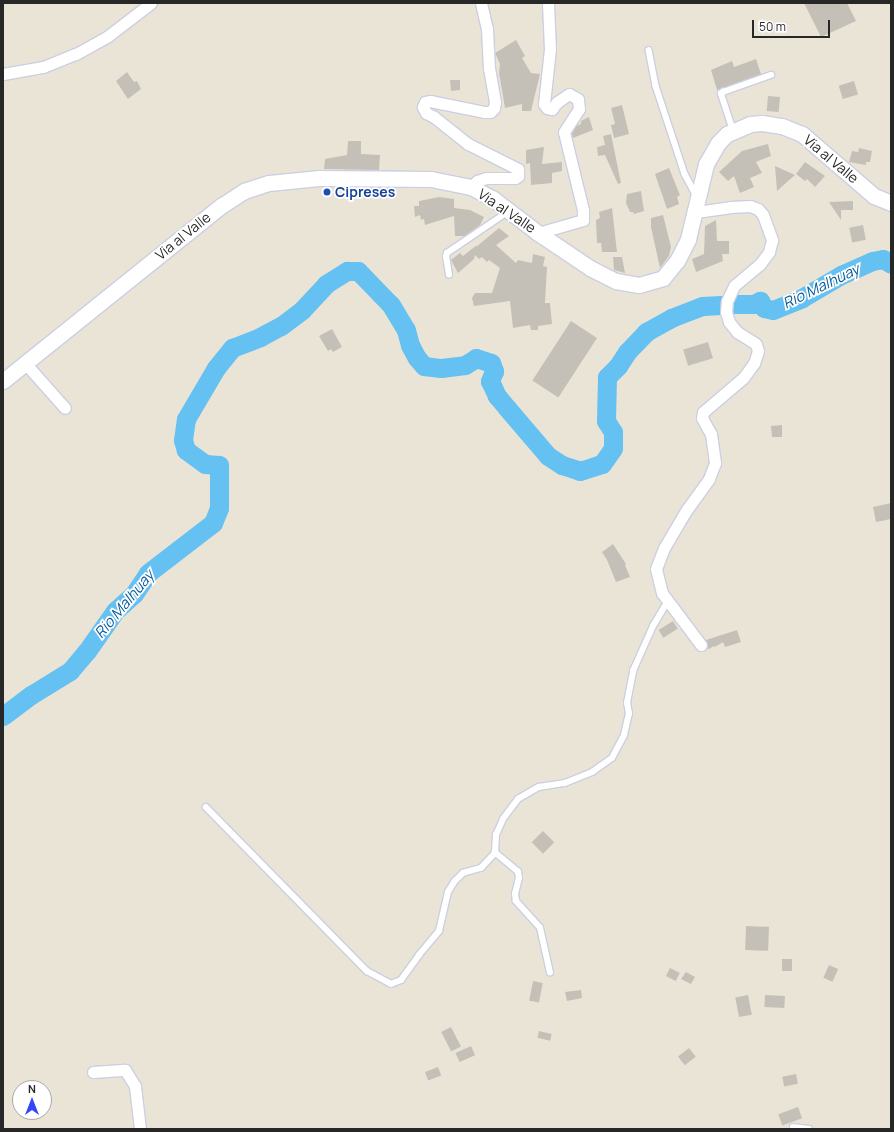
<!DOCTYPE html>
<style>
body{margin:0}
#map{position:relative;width:894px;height:1132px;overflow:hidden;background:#eae4d7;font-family:Manrope,sans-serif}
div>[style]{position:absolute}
.river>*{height:19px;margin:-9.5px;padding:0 9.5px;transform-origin:9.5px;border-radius:9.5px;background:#64c1f2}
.building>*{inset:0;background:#c5c0b7;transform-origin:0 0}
.roads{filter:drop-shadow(1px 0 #cccfe1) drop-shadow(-1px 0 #cccfe1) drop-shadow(0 1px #cccfe1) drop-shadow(0 -1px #cccfe1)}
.lane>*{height:5.5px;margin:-2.75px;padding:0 2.75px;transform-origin:2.75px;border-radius:2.75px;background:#fff}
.street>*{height:11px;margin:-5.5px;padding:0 5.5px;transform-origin:5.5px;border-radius:5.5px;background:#fff}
.secondary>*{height:15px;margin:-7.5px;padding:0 7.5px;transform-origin:7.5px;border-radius:7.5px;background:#fff}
.dots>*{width:11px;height:11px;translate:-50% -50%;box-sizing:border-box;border:2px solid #fff;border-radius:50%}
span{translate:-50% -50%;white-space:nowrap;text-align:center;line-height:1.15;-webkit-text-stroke:3.5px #fff;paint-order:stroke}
.street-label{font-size:14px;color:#272727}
.transit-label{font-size:14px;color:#164399;font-weight:700}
.left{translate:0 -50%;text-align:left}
.water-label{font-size:15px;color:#085b99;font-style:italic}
.frame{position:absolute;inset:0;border:4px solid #272727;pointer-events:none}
.north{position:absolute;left:12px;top:1080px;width:40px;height:40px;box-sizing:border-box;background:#fff;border:1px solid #a9a9a9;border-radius:50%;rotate:0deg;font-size:11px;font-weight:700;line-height:16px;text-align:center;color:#272727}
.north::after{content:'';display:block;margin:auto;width:14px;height:18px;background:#2f45ff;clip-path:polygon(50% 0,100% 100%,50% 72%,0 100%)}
.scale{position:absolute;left:752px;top:20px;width:78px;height:18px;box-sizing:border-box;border:2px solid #272727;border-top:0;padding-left:5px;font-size:12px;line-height:14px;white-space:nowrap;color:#272727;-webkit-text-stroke:3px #fff;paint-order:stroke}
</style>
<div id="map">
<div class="river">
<div style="left:729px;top:304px;width:25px"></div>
<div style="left:754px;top:304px;width:7px;rotate:-27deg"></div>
<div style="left:760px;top:301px;width:8px;rotate:60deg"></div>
<div style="left:764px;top:308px;width:9px;rotate:13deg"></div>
<div style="left:773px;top:310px;width:31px;rotate:-22deg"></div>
<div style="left:802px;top:298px;width:45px;rotate:-30.5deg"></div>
<div style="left:841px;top:275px;width:34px;rotate:-24deg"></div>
<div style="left:872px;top:261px;width:11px;rotate:-10deg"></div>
<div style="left:883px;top:259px;width:9px;rotate:32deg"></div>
<div style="left:3px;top:716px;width:35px;rotate:-37deg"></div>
<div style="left:31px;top:695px;width:46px;rotate:-31.6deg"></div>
<div style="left:70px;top:671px;width:26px;rotate:-50deg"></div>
<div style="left:87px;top:651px;width:49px;rotate:-55deg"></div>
<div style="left:115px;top:611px;width:25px;rotate:-42deg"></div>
<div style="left:134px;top:594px;width:25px;rotate:-56deg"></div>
<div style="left:148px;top:573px;width:82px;rotate:-37.6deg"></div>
<div style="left:213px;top:523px;width:16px;rotate:-68deg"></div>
<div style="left:219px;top:508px;width:43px;rotate:-90deg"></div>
<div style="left:219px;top:465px;width:14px;rotate:-176deg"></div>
<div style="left:205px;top:464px;width:24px;rotate:-144deg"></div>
<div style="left:186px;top:450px;width:10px;rotate:-107deg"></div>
<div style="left:183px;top:440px;width:21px;rotate:-82deg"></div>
<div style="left:186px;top:419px;width:59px;rotate:-59.5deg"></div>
<div style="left:216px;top:368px;width:26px;rotate:-51deg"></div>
<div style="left:232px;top:348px;width:30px;rotate:-21deg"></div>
<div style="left:260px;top:337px;width:24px;rotate:-28deg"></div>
<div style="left:281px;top:326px;width:26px;rotate:-37deg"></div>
<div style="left:302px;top:310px;width:35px;rotate:-47deg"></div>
<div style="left:326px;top:284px;width:25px;rotate:-32deg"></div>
<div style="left:347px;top:271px;width:11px"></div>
<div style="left:358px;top:271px;width:47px;rotate:45.9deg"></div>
<div style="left:391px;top:305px;width:29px;rotate:59deg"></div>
<div style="left:406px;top:330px;width:16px;rotate:75deg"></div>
<div style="left:410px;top:345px;width:15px;rotate:62deg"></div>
<div style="left:417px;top:358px;width:11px;rotate:49deg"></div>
<div style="left:424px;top:366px;width:17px;rotate:7deg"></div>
<div style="left:441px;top:368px;width:24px;rotate:-7deg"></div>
<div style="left:465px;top:365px;width:13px;rotate:-32deg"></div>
<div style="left:476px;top:358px;width:16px;rotate:18deg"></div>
<div style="left:491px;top:363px;width:9px;rotate:69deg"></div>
<div style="left:494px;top:371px;width:11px;rotate:112deg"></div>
<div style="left:490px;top:381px;width:17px;rotate:65deg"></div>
<div style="left:497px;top:396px;width:16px;rotate:50deg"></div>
<div style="left:507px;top:408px;width:63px;rotate:49.5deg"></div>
<div style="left:548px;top:456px;width:17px;rotate:33deg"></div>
<div style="left:562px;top:465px;width:19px;rotate:18deg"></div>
<div style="left:580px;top:471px;width:23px;rotate:-18deg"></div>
<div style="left:602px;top:464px;width:19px;rotate:-55deg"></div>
<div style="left:613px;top:448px;width:16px;rotate:-90deg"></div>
<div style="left:613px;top:432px;width:13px;rotate:-122deg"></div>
<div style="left:606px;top:421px;width:44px;rotate:-88.7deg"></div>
<div style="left:607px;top:377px;width:16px;rotate:-45deg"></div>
<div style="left:618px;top:366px;width:17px;rotate:-57deg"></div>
<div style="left:627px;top:352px;width:28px;rotate:-46deg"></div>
<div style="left:646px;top:332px;width:29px;rotate:-29deg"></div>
<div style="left:671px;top:318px;width:33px;rotate:-21deg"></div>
<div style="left:702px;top:306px;width:19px;rotate:-3deg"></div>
</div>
<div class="building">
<div style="clip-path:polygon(804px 3px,847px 3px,856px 21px,821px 37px)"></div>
<div style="clip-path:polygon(516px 40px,525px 56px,522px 58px,531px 73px,540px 74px,531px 111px,522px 111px,522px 104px,505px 108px,503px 96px,499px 73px,500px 64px,495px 53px)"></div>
<div style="clip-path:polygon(756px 59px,761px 74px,717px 90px,711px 70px,732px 61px,734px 67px)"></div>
<div style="clip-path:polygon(127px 72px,134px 82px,137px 81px,141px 89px,128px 99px,116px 81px)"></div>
<div style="clip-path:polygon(450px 80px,460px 80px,460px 90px,451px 91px)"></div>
<div style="left:854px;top:81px;width:14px;height:16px;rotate:73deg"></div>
<div style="left:768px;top:96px;width:12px;height:15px;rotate:5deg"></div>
<div style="clip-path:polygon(622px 105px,629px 134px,614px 138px,611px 125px,615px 124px,611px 108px)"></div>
<div style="clip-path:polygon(589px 117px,593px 130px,573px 138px,572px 133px,576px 126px,581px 124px,581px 121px)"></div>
<div style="clip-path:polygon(611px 134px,621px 183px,618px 184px,605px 155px,598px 156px,597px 147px,605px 145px,603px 136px)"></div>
<div style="clip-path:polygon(348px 141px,361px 141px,361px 154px,380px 155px,379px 170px,324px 169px,325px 159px,347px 155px)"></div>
<div style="clip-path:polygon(768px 144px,771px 156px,756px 162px,762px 173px,750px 178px,754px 187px,740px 193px,734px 176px,728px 181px,719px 172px,742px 151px)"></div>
<div style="clip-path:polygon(544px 147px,542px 164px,562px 162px,562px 171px,552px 173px,552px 183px,531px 185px,530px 163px,526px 164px,526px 150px)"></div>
<div style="clip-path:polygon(859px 148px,872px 151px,870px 162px,866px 162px,866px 165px,849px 162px,852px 151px,858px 152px)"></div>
<div style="clip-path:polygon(805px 162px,825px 176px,815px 187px,807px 179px,805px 181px,796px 174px)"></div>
<div style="clip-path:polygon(775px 166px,795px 175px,777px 191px)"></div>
<div style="clip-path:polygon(669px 168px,680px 195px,677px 197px,679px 204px,667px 209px,655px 174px)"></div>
<div style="clip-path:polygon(641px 191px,644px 211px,634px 214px,633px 212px,630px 212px,626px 203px,627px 194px)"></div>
<div style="clip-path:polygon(439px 197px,454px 199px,454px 208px,470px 210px,484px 217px,480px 225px,465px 236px,455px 236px,454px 216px,425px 225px,424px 219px,421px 220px,420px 215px,415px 217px,414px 206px,419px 206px,419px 201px)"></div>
<div style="clip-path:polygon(853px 201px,853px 210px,841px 210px,841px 220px,829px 202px)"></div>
<div style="clip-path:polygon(612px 208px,617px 252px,602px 252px,601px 243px,597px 243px,596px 220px,600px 218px,599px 212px)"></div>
<div style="clip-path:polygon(663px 215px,671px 247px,669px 256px,660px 268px,651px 227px,651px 218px)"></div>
<div style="clip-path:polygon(716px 220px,717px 241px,729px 241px,729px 254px,722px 254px,723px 261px,696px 272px,692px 259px,704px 254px,705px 226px)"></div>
<div style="left:863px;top:225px;width:15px;height:14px;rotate:79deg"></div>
<div style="clip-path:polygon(499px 228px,509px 236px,496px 245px,516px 263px,518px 260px,532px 263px,533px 254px,545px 257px,543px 266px,547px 267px,545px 303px,550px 303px,552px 324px,538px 326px,538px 330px,531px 330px,530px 325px,513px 328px,510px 301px,474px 306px,472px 298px,475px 293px,492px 293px,500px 268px,489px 260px,487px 262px,482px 257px,479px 259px,475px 255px,474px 259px,458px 273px,451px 260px,460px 253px,463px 256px,477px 245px,476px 247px)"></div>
<div style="clip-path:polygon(613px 257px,622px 257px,625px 273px,614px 270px)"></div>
<div style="left:571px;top:321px;width:31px;height:71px;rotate:33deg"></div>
<div style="clip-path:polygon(332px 329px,342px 347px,333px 352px,331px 349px,328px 351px,319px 336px)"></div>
<div style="left:708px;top:342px;width:17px;height:26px;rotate:73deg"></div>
<div style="clip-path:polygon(782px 425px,782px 437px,772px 437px,771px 426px)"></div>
<div style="clip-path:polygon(891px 503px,891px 519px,876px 522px,873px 507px)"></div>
<div style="clip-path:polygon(613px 544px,626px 564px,625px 565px,630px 577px,616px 582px,607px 560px,602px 552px)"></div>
<div style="left:673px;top:621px;width:9px;height:17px;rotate:58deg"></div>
<div style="clip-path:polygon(737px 630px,741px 642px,725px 647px,723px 642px,715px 647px,714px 646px,709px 649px,707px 648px,706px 640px)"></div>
<div style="left:543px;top:831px;width:16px;height:16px;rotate:45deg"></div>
<div style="left:746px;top:926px;width:23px;height:24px;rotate:2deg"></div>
<div style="left:782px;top:959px;width:10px;height:12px"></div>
<div style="left:829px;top:965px;width:10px;height:14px;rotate:24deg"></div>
<div style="left:670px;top:968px;width:11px;height:9px;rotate:27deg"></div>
<div style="clip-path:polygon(686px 972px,695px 977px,691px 984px,681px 979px)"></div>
<div style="left:533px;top:981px;width:10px;height:20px;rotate:11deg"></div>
<div style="clip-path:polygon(581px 990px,582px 998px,567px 1001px,565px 992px)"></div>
<div style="left:748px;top:995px;width:20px;height:13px;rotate:79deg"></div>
<div style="left:765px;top:995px;width:20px;height:12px;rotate:3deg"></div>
<div style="left:451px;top:1027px;width:22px;height:11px;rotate:63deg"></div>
<div style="left:539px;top:1031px;width:13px;height:7px;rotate:13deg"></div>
<div style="left:471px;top:1046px;width:10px;height:17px;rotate:66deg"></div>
<div style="left:689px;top:1048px;width:11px;height:14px;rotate:52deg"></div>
<div style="left:438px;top:1067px;width:9px;height:14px;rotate:69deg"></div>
<div style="left:796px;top:1074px;width:10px;height:14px;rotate:79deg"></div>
<div style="left:798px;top:1107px;width:12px;height:21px;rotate:70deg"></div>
</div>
<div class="roads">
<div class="lane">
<div style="left:649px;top:50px;width:37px;rotate:79deg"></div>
<div style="left:656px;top:86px;width:93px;rotate:71.8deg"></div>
<div style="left:685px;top:174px;width:24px;rotate:62deg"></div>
<div style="left:733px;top:131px;width:39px;rotate:-108deg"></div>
<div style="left:721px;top:94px;width:3px;rotate:-45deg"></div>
<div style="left:723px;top:92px;width:51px;rotate:-19.5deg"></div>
<div style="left:449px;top:275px;width:18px;rotate:-99deg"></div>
<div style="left:446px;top:257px;width:4px;rotate:-76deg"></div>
<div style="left:447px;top:253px;width:75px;rotate:-34.1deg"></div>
<div style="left:206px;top:807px;width:230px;rotate:45.5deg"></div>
<div style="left:367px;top:971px;width:27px;rotate:28deg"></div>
<div style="left:391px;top:984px;width:11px;rotate:-22deg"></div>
<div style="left:401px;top:980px;width:31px;rotate:-54deg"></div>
<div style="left:419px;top:955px;width:31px;rotate:-50deg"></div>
<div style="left:439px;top:931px;width:40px;rotate:-77deg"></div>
<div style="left:448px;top:892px;width:13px;rotate:-58deg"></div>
<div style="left:455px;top:881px;width:11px;rotate:-45deg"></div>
<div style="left:463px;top:873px;width:19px;rotate:-16deg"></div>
<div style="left:481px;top:868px;width:21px;rotate:-47deg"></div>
<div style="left:550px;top:973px;width:46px;rotate:-102.5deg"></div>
<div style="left:540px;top:928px;width:36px;rotate:-132deg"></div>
<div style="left:516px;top:901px;width:7px;rotate:-98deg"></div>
<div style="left:515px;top:894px;width:16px;rotate:-76deg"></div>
<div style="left:519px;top:878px;width:6px;rotate:-99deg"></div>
<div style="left:518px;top:872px;width:30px;rotate:-140deg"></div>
<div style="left:495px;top:853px;width:18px;rotate:-87deg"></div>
<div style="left:496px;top:835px;width:17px;rotate:-66deg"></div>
<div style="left:503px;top:819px;width:25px;rotate:-53deg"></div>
<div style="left:518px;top:799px;width:24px;rotate:-30deg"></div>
<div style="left:539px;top:787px;width:26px;rotate:-9deg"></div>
<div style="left:565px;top:783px;width:29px;rotate:-22deg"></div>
<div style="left:592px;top:772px;width:24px;rotate:-35deg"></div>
<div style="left:612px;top:758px;width:26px;rotate:-62deg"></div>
<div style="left:624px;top:735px;width:22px;rotate:-77deg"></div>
<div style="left:629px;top:714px;width:11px;rotate:-100deg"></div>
<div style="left:627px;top:703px;width:33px;rotate:-79deg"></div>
<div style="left:633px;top:671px;width:49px;rotate:-66deg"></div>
<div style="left:653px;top:626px;width:29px;rotate:-59deg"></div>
<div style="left:793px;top:1127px;width:16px;rotate:7deg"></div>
</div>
<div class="street">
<div style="left:3px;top:74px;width:41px;rotate:-9.9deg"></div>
<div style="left:43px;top:67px;width:35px;rotate:-22deg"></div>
<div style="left:76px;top:54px;width:37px;rotate:-29deg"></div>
<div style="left:108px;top:36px;width:54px;rotate:-37.5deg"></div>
<div style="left:471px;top:187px;width:8px;rotate:-45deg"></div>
<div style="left:477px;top:181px;width:9px;rotate:-18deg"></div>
<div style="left:486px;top:178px;width:29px"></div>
<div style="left:515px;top:178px;width:4px;rotate:-34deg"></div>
<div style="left:518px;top:176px;width:7px;rotate:-90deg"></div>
<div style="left:518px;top:169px;width:56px;rotate:-153.4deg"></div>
<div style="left:468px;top:144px;width:43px;rotate:-141.5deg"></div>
<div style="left:434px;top:117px;width:9px;rotate:-153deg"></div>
<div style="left:426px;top:113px;width:7px;rotate:-117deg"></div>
<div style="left:423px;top:107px;width:5px;rotate:-68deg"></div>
<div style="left:425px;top:102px;width:5px;rotate:-11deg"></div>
<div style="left:430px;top:101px;width:55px;rotate:11.5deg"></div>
<div style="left:484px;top:112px;width:6px"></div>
<div style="left:490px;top:112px;width:6px;rotate:-45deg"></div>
<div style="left:494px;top:108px;width:6px;rotate:-81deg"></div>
<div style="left:495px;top:102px;width:34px;rotate:-100deg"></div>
<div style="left:489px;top:69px;width:40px;rotate:-92.9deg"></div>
<div style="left:487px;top:29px;width:27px;rotate:-103deg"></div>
<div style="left:696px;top:212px;width:34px;rotate:-8deg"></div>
<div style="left:730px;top:207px;width:20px;rotate:-3deg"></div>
<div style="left:750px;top:206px;width:9px;rotate:21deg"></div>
<div style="left:758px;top:209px;width:8px;rotate:50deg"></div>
<div style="left:763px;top:215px;width:27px;rotate:70deg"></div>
<div style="left:772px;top:240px;width:12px;rotate:104deg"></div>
<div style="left:769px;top:252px;width:15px;rotate:127deg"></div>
<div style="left:760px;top:264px;width:34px;rotate:140deg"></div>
<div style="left:734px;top:286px;width:17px;rotate:115deg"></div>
<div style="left:727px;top:301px;width:11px;rotate:95deg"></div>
<div style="left:726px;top:312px;width:10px;rotate:73deg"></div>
<div style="left:729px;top:322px;width:13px;rotate:51deg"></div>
<div style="left:737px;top:332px;width:22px;rotate:32deg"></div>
<div style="left:756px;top:344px;width:7px;rotate:74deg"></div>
<div style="left:758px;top:351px;width:13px;rotate:108deg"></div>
<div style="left:754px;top:363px;width:19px;rotate:126deg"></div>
<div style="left:743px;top:378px;width:52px;rotate:139.6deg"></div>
<div style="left:703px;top:412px;width:6px;rotate:99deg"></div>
<div style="left:702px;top:418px;width:18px;rotate:61deg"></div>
<div style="left:711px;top:434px;width:29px;rotate:82deg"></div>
<div style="left:715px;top:463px;width:17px;rotate:111deg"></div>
<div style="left:709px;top:479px;width:37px;rotate:126deg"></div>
<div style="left:687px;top:509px;width:45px;rotate:120.5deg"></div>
<div style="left:664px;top:548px;width:22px;rotate:111deg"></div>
<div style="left:656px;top:569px;width:25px;rotate:76deg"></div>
<div style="left:662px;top:593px;width:65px;rotate:53.1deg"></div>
<div style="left:538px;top:233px;width:47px;rotate:-16.1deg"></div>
<div style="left:583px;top:220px;width:10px;rotate:-90deg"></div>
<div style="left:583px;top:210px;width:80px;rotate:-103.7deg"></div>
<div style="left:564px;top:132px;width:27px;rotate:-57deg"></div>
<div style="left:579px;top:109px;width:10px;rotate:-96deg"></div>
<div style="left:578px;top:99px;width:10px;rotate:-151deg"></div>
<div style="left:569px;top:94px;width:14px;rotate:146deg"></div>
<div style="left:557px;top:102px;width:9px;rotate:126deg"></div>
<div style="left:552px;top:109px;width:5px;rotate:-169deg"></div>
<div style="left:547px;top:108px;width:5px;rotate:-127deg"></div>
<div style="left:544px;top:104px;width:55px;rotate:-83.8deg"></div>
<div style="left:550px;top:49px;width:46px;rotate:-92.5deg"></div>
<div style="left:25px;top:363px;width:60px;rotate:48.4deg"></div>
<div style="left:93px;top:1072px;width:32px;rotate:-4deg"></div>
<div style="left:125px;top:1070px;width:19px;rotate:58deg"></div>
<div style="left:135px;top:1086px;width:43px;rotate:83.4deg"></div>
</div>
<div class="secondary">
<div style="left:3px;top:381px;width:280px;rotate:-38.8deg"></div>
<div style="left:221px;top:206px;width:27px;rotate:-33deg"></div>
<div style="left:244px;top:191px;width:26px;rotate:-18deg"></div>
<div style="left:269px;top:183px;width:50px;rotate:-5.7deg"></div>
<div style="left:319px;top:178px;width:112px;rotate:0.5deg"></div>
<div style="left:431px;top:179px;width:41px;rotate:11.3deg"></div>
<div style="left:471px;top:187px;width:24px;rotate:28deg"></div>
<div style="left:492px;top:198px;width:58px;rotate:37.3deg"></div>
<div style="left:538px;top:233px;width:63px;rotate:33.9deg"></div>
<div style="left:590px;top:268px;width:29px;rotate:27deg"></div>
<div style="left:616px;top:281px;width:23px;rotate:10deg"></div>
<div style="left:639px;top:285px;width:25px;rotate:-16deg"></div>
<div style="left:663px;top:278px;width:22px;rotate:-51deg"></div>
<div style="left:677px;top:261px;width:25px;rotate:-63deg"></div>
<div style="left:688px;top:239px;width:77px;rotate:-76.5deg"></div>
<div style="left:706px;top:164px;width:24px;rotate:-60deg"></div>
<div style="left:718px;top:143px;width:13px;rotate:-45deg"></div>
<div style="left:727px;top:134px;width:25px;rotate:-23deg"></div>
<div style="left:750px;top:124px;width:12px;rotate:-5deg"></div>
<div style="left:762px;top:123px;width:20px;rotate:9deg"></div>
<div style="left:782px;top:126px;width:22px;rotate:22deg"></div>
<div style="left:802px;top:134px;width:95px;rotate:40.7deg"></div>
<div style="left:874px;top:196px;width:18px;rotate:22deg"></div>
</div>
</div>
<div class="dots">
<div style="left:327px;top:192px;background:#1a4fb4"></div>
</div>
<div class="street-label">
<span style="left:831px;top:159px;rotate:40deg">Via al Valle</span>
<span style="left:507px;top:211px;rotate:34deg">Via al Valle</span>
<span style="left:183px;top:236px;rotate:-39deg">Via al Valle</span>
</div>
<div class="transit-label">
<span class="left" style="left:335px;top:192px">Cipreses</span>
</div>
<div class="water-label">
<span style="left:821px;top:286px;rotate:-26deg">Rio Malhuay</span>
<span style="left:124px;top:604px;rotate:-50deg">Rio Malhuay</span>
</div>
<div class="frame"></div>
<div class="north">N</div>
<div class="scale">50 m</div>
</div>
